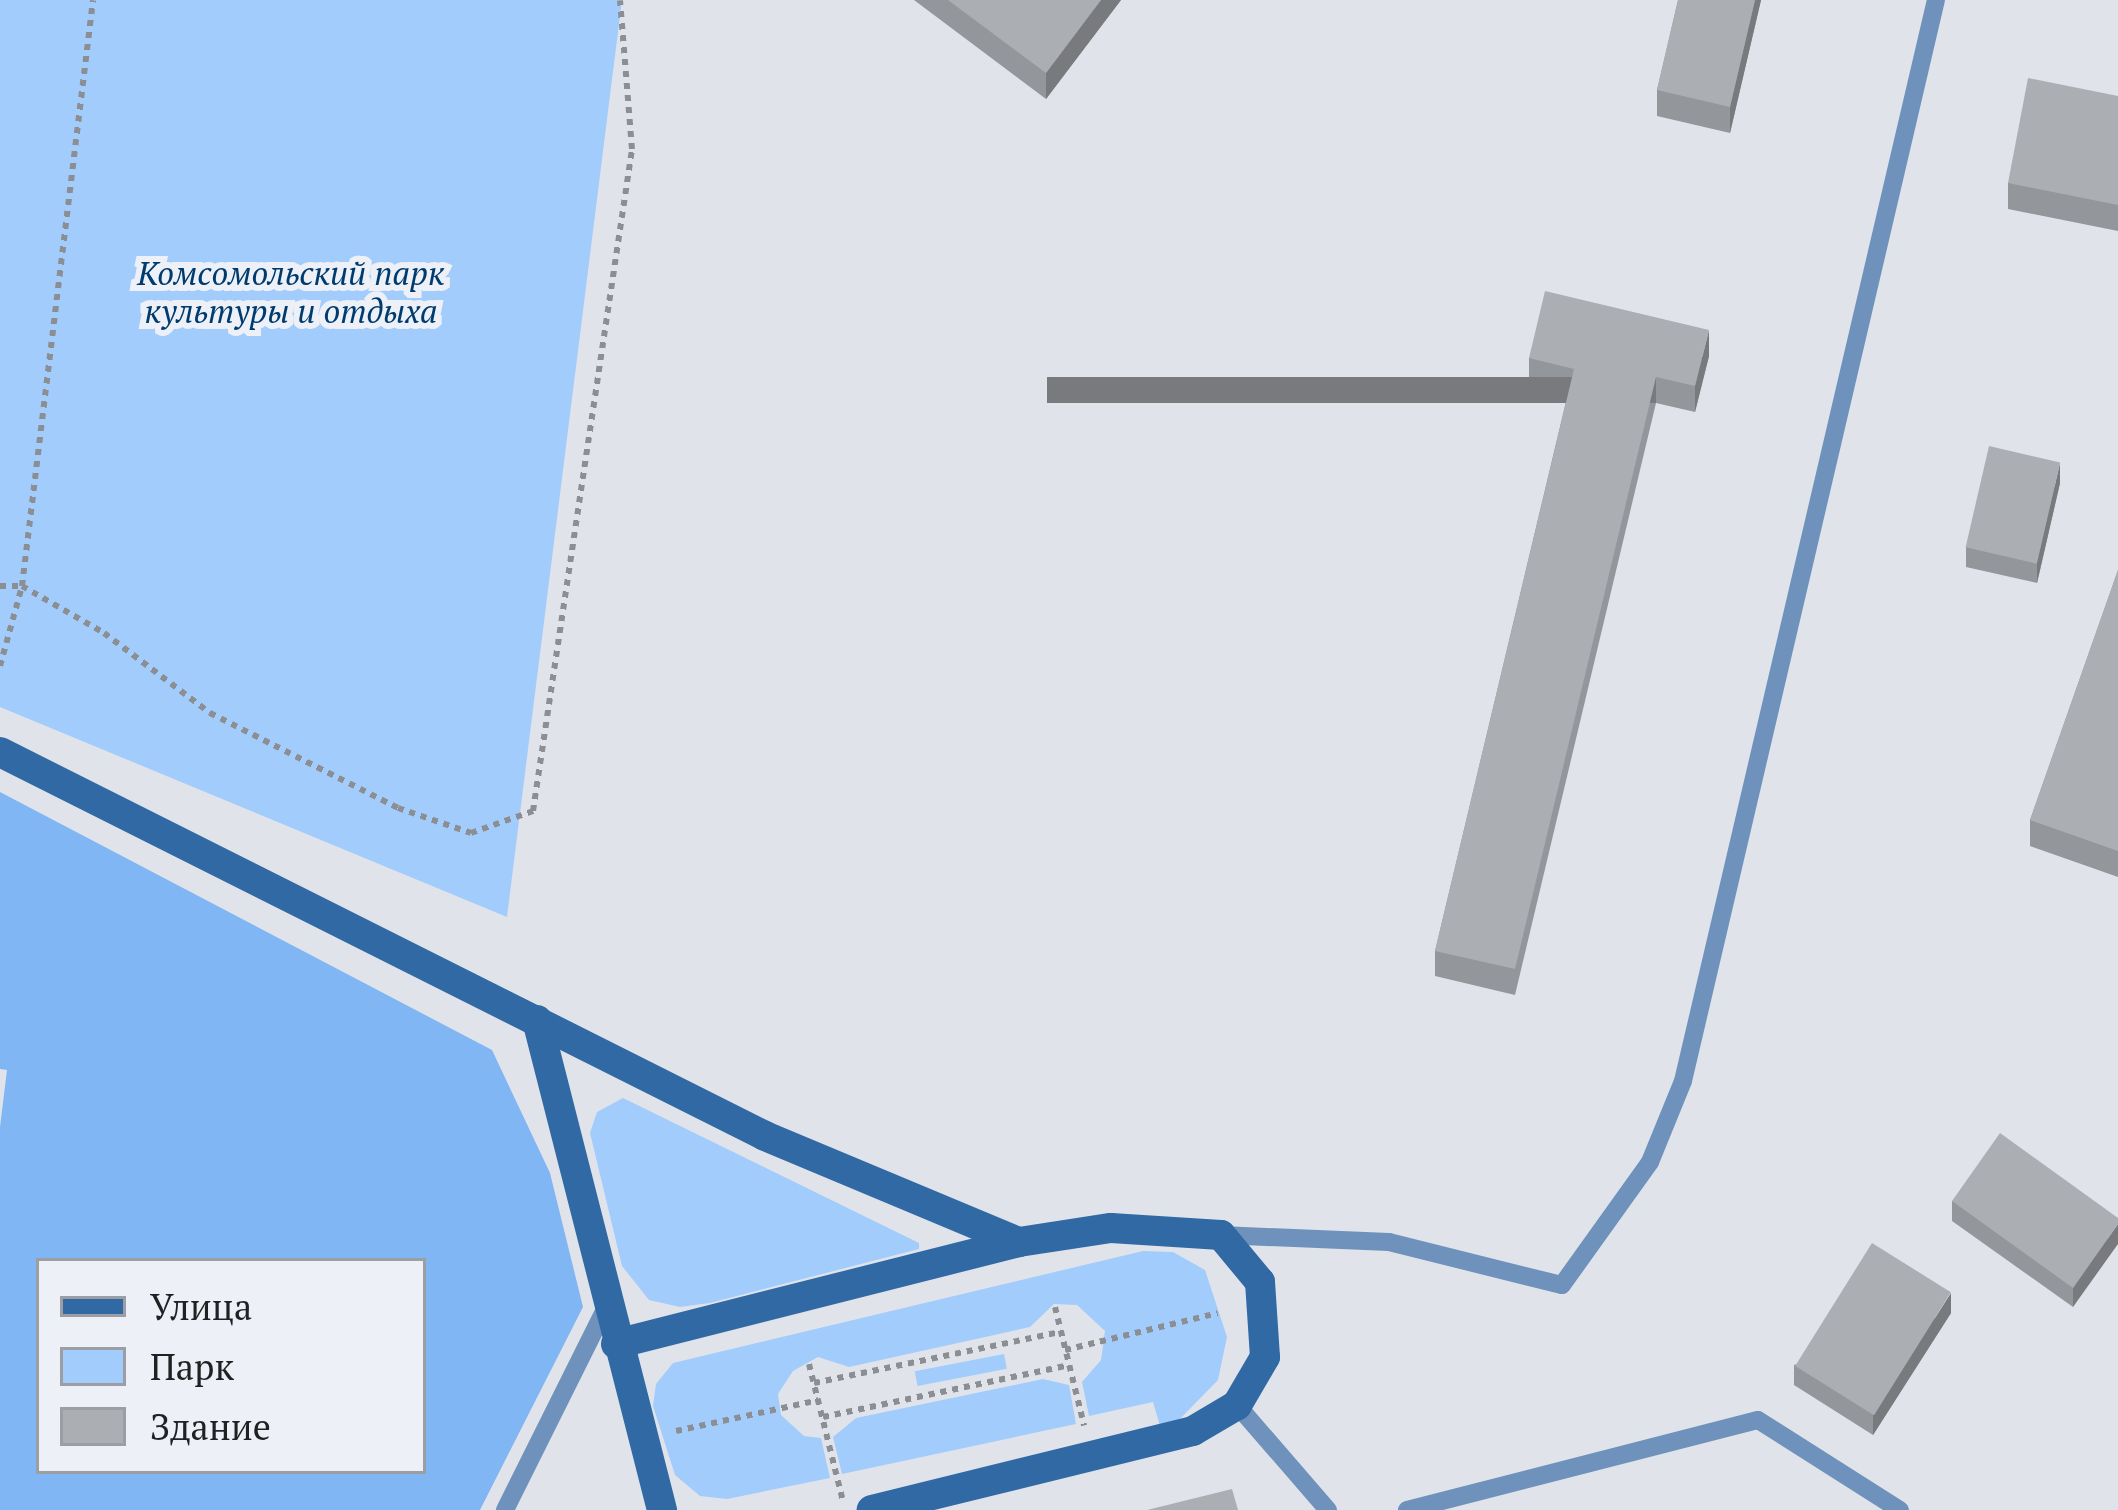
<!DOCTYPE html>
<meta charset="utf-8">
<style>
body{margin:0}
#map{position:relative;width:2118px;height:1510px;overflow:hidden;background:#e0e4ea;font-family:"PT Serif",serif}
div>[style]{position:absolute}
.green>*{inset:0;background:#a2ccfb;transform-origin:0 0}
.forest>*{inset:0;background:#80b6f3}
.path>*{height:6px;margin-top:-3px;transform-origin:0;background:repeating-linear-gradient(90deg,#8b8e93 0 6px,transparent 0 12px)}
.lane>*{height:18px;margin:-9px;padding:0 9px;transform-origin:9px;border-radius:9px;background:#6e92bb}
.secondary>*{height:30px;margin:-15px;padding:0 15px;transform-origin:15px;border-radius:15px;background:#3169a5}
.wall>*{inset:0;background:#93969b}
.shaded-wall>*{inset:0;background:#787a7e;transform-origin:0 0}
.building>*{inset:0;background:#abafb4;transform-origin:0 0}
span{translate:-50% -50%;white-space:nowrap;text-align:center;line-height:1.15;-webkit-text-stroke:12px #edf1f7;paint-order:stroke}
.park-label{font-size:33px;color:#003b70;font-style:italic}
.legend{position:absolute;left:36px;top:1258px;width:390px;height:216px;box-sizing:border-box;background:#edf1f7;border:3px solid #9b9ea2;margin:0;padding:15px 21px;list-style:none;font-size:36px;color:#1f2123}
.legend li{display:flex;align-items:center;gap:24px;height:60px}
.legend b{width:60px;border:3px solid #9b9ea2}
</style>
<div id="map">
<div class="green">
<div style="clip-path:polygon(0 0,622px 0,507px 917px,0 707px)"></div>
<div style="clip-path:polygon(623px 1098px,919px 1243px,919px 1249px,710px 1303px,680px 1307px,649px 1300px,622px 1266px,590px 1133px,597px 1112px)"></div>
<div style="clip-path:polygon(1143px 1251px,1173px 1252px,1205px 1270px,1227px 1337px,1218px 1380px,1176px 1423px,1160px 1426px,1153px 1402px,1089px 1416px,1082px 1382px,1101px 1360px,1105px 1331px,1077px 1305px,1054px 1304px,1030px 1327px,849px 1367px,818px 1357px,793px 1371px,778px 1394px,781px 1415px,804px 1436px,821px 1438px,830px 1478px,727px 1499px,700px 1496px,675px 1475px,653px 1406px,656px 1384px,673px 1363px)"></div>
<div style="left:1004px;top:1354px;width:15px;height:91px;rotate:79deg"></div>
<div style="clip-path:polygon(1043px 1379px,1069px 1385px,1076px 1424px,842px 1474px,833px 1437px,856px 1418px)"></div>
</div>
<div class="forest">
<div style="clip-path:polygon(evenodd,0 792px,492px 1050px,550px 1173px,583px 1307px,480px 1510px,0 1510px,0 1127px,7px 1070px,0 1069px,0 792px,39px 1261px,423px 1261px,423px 1471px,39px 1471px,39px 1261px)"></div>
</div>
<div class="path">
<div style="left:0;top:586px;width:22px"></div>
<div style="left:22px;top:586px;width:95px;rotate:29.8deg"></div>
<div style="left:104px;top:633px;width:133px;rotate:37deg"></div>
<div style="left:210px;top:713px;width:211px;rotate:26.8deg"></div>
<div style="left:398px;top:808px;width:77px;rotate:18.9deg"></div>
<div style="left:471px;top:833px;width:66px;rotate:-19.5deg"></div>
<div style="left:533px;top:811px;width:669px;rotate:-81.49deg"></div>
<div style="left:632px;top:149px;width:149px;rotate:-94.6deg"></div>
<div style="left:0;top:666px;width:83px;rotate:-74.6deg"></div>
<div style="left:22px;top:586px;width:590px;rotate:-83.09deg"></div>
<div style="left:1055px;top:1307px;width:122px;rotate:76.2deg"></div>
<div style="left:1065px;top:1350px;width:157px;rotate:-13.6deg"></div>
<div style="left:809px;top:1364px;width:141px;rotate:76.1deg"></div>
<div style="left:814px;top:1383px;width:252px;rotate:-11.7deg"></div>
<div style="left:823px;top:1417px;width:251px;rotate:-11.9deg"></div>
<div style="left:676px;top:1431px;width:146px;rotate:-12.2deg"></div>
</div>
<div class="lane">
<div style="left:1221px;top:1235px;width:168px;rotate:2.4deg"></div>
<div style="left:1389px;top:1242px;width:178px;rotate:14deg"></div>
<div style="left:1562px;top:1285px;width:151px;rotate:-54.4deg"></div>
<div style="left:1650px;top:1162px;width:87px;rotate:-67.8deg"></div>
<div style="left:1683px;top:1081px;width:1110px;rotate:-76.83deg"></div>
<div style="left:1237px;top:1405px;width:139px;rotate:49.1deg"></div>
<div style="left:505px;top:1510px;width:229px;rotate:-63.5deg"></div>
<div style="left:1407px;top:1510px;width:362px;rotate:-14.4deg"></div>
<div style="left:1758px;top:1420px;width:168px;rotate:32.4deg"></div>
</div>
<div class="secondary">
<div style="left:0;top:752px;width:856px;rotate:26.65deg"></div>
<div style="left:765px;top:1136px;width:275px;rotate:22.7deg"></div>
<div style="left:537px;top:1020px;width:506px;rotate:75.69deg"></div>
<div style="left:616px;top:1344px;width:416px;rotate:-14.2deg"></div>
<div style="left:1019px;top:1242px;width:93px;rotate:-8.7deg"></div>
<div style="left:1111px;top:1228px;width:110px;rotate:3.6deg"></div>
<div style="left:1221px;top:1235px;width:61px;rotate:50.3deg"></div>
<div style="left:1260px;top:1282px;width:75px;rotate:86.2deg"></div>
<div style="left:1265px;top:1357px;width:56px;rotate:120.3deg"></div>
<div style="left:1237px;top:1405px;width:51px;rotate:149.4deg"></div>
<div style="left:1193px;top:1431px;width:331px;rotate:166.2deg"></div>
</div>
<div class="wall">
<div style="clip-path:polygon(914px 0,1121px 0,1046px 99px)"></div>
<div style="clip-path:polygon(1678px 0,1761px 0,1730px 133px,1657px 116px,1657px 90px)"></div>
<div style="clip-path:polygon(2118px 96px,2118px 231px,2008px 209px,2008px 183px)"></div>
<div style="clip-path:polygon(1709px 356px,1695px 412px,1656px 403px,1515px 995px,1435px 976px,1435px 951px,1568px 393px,1529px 384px,1529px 358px)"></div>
<div style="clip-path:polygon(2060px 483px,2037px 583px,1966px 567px,1966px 547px)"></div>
<div style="clip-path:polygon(2118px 570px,2118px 877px,2030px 846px,2030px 820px)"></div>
<div style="clip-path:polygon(1952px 1201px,2118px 1218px,2073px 1307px,1952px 1221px)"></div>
<div style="clip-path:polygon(1951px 1313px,1873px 1435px,1794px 1385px,1794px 1365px)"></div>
</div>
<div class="shaded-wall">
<div style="clip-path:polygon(1101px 0,1121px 0,1046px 99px,1046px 73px)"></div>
<div style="clip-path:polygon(1755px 0,1761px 0,1730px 133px,1730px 107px)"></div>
<div style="clip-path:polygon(1709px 330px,1709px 356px,1695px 412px,1695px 386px)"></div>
<div style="left:1656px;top:377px;width:26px;height:609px;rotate:90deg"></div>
<div style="clip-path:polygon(2060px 463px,2060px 483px,2037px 583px,2037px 563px)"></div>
<div style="clip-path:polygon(2118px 1224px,2118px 1244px,2073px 1307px,2073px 1288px)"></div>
<div style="clip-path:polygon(1951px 1293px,1951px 1313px,1873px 1435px,1873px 1415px)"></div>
</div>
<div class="building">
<div style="clip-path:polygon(948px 0,1101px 0,1046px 73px)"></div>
<div style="clip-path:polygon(1678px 0,1755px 0,1730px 107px,1657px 90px)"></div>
<div style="clip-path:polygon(2028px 78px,2118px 96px,2118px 205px,2008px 183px)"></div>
<div style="clip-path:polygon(1545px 291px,1709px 330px,1695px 386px,1656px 377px,1515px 969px,1435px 951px,1574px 369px,1529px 358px)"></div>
<div style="left:1989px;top:446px;width:73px;height:104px;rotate:13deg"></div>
<div style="clip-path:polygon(2118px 570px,2118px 851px,2030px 820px)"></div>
<div style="clip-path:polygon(2000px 1133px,2118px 1218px,2118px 1224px,2073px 1288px,1952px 1201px)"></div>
<div style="left:1872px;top:1243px;width:93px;height:145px;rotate:32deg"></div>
<div style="clip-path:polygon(1232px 1489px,1238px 1510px,1147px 1510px)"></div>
</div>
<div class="park-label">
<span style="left:291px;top:292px">Комсомольский парк<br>культуры и отдыха</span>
</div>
<ul class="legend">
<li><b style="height:15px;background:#3169a5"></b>Улица</li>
<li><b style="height:33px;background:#a2ccfb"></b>Парк</li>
<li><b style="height:33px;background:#abafb4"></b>Здание</li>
</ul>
</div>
